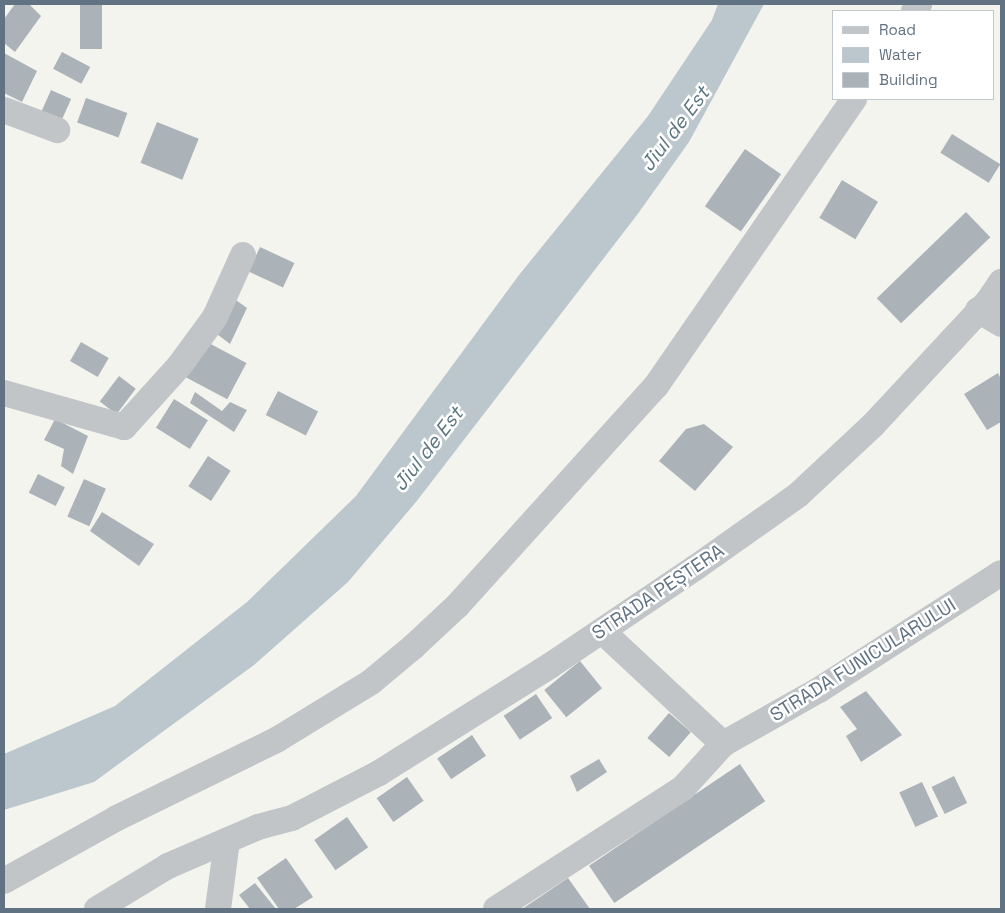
<!DOCTYPE html>
<meta charset="utf-8">
<style>
body{margin:0}
#map{position:relative;width:1005px;height:913px;overflow:hidden;background:#f4f4ef;font-family:"Space Grotesk",sans-serif}
div>[style]{position:absolute}
.water>*{inset:0;background:#bbc7cc}
.building>*{inset:0;background:#abb3b8;transform-origin:0 0}
.street>*{height:26px;margin:-13px;padding:0 13px;transform-origin:13px;border-radius:13px;background:#c1c5c8}
span{translate:-50% -50%;white-space:nowrap;text-align:center;line-height:1.15;-webkit-text-stroke:5px #fff;paint-order:stroke}
.street-label{font-size:19px;color:#617382}
.water-label{font-size:20px;color:#5c7680;font-style:italic}
.frame{position:absolute;inset:0;border:5px solid #617382;pointer-events:none}
.legend{position:absolute;left:832px;top:10px;width:162px;height:90px;box-sizing:border-box;background:#fff;border:1px solid #c0c7cd;margin:0;padding:6px 9px;list-style:none;font-size:15px;color:#617382}
.legend li{display:flex;align-items:center;gap:10px;height:25px}
.legend b{width:25px;border:1px solid #c0c7cd}
</style>
<div id="map">
<div class="water">
<div style="clip-path:polygon(718px 4px,764px 4px,689px 142px,637px 215px,416px 502px,348px 582px,254px 665px,94px 782px,4px 810px,4px 754px,115px 706px,247px 602px,356px 496px,519px 275px,648px 116px,712px 20px)"></div>
</div>
<div class="building">
<div style="clip-path:polygon(15px 4px,29px 4px,41px 16px,15px 52px,4px 43px,4px 19px)"></div>
<div style="left:80px;top:4px;width:22px;height:45px"></div>
<div style="left:62px;top:52px;width:32px;height:19px;rotate:28deg"></div>
<div style="clip-path:polygon(4px 53px,37px 71px,22px 102px,4px 93px)"></div>
<div style="left:51px;top:90px;width:22px;height:26px;rotate:24deg"></div>
<div style="left:86px;top:98px;width:44px;height:26px;rotate:20deg"></div>
<div style="left:157px;top:122px;width:45px;height:44px;rotate:22deg"></div>
<div style="left:952px;top:134px;width:57px;height:22px;rotate:32deg"></div>
<div style="left:745px;top:149px;width:44px;height:70px;rotate:35deg"></div>
<div style="left:842px;top:180px;width:42px;height:44px;rotate:31deg"></div>
<div style="left:966px;top:212px;width:35px;height:124px;rotate:46deg"></div>
<div style="left:260px;top:247px;width:38px;height:27px;rotate:25deg"></div>
<div style="clip-path:polygon(233px 298px,247px 308px,230px 344px,213px 331px)"></div>
<div style="left:205px;top:341px;width:47px;height:41px;rotate:28deg"></div>
<div style="left:81px;top:342px;width:32px;height:22px;rotate:30deg"></div>
<div style="clip-path:polygon(998px 373px,1001px 379px,1001px 422px,987px 430px,964px 394px)"></div>
<div style="left:119px;top:376px;width:21px;height:32px;rotate:37deg"></div>
<div style="left:278px;top:391px;width:45px;height:27px;rotate:27deg"></div>
<div style="clip-path:polygon(195px 392px,222px 411px,230px 402px,247px 410px,234px 432px,190px 403px)"></div>
<div style="left:174px;top:399px;width:40px;height:34px;rotate:32deg"></div>
<div style="clip-path:polygon(55px 419px,88px 436px,73px 474px,61px 466px,64px 449px,44px 440px)"></div>
<div style="clip-path:polygon(704px 424px,733px 447px,695px 491px,659px 461px,686px 429px)"></div>
<div style="left:208px;top:456px;width:27px;height:36px;rotate:33deg"></div>
<div style="left:38px;top:474px;width:30px;height:21px;rotate:26deg"></div>
<div style="left:84px;top:479px;width:24px;height:41px;rotate:24deg"></div>
<div style="clip-path:polygon(102px 512px,154px 544px,139px 566px,90px 531px)"></div>
<div style="left:580px;top:661px;width:35px;height:46px;rotate:51deg"></div>
<div style="clip-path:polygon(866px 691px,902px 735px,861px 762px,846px 736px,857px 729px,840px 707px)"></div>
<div style="left:536px;top:694px;width:29px;height:39px;rotate:56deg"></div>
<div style="left:669px;top:713px;width:29px;height:33px;rotate:41deg"></div>
<div style="left:472px;top:735px;width:25px;height:42px;rotate:56deg"></div>
<div style="clip-path:polygon(599px 759px,607px 772px,577px 792px,570px 776px)"></div>
<div style="left:740px;top:764px;width:45px;height:182px;rotate:56deg"></div>
<div style="left:954px;top:776px;width:30px;height:25px;rotate:64deg"></div>
<div style="left:407px;top:777px;width:29px;height:37px;rotate:55deg"></div>
<div style="left:922px;top:782px;width:38px;height:25px;rotate:65deg"></div>
<div style="left:347px;top:817px;width:37px;height:40px;rotate:55deg"></div>
<div style="clip-path:polygon(286px 858px,313px 897px,294px 909px,279px 909px,257px 878px)"></div>
<div style="clip-path:polygon(568px 878px,590px 909px,522px 909px)"></div>
<div style="clip-path:polygon(255px 883px,276px 909px,250px 909px,239px 895px)"></div>
</div>
<div class="street">
<div style="left:914px;top:11px;width:9px;rotate:-54deg"></div>
<div style="left:4px;top:110px;width:57px;rotate:20.7deg"></div>
<div style="left:978px;top:310px;width:27px;rotate:31deg"></div>
<div style="left:4px;top:393px;width:125px;rotate:15.8deg"></div>
<div style="left:124px;top:427px;width:84px;rotate:-47.9deg"></div>
<div style="left:180px;top:365px;width:59px;rotate:-53.9deg"></div>
<div style="left:215px;top:317px;width:68px;rotate:-65.7deg"></div>
<div style="left:602px;top:631px;width:166px;rotate:43deg"></div>
<div style="left:4px;top:881px;width:129px;rotate:-29.1deg"></div>
<div style="left:117px;top:818px;width:179px;rotate:-26.1deg"></div>
<div style="left:278px;top:739px;width:109px;rotate:-31.5deg"></div>
<div style="left:371px;top:682px;width:55px;rotate:-39.8deg"></div>
<div style="left:413px;top:647px;width:60px;rotate:-43deg"></div>
<div style="left:457px;top:606px;width:297px;rotate:-47.9deg"></div>
<div style="left:656px;top:386px;width:349px;rotate:-55.4deg"></div>
<div style="left:97px;top:909px;width:83px;rotate:-31.2deg"></div>
<div style="left:168px;top:866px;width:98px;rotate:-23.4deg"></div>
<div style="left:258px;top:827px;width:35px;rotate:-15deg"></div>
<div style="left:292px;top:818px;width:98px;rotate:-27.3deg"></div>
<div style="left:379px;top:773px;width:203px;rotate:-32.1deg"></div>
<div style="left:551px;top:665px;width:174px;rotate:-34deg"></div>
<div style="left:695px;top:568px;width:126px;rotate:-35.3deg"></div>
<div style="left:798px;top:495px;width:103px;rotate:-43deg"></div>
<div style="left:873px;top:425px;width:171px;rotate:-47.1deg"></div>
<div style="left:989px;top:300px;width:22px;rotate:-56deg"></div>
<div style="left:218px;top:909px;width:69px;rotate:-82.5deg"></div>
<div style="left:496px;top:909px;width:223px;rotate:-32.9deg"></div>
<div style="left:683px;top:788px;width:59px;rotate:-47.7deg"></div>
<div style="left:723px;top:744px;width:110px;rotate:-29.4deg"></div>
<div style="left:819px;top:690px;width:216px;rotate:-32.7deg"></div>
</div>
<div class="street-label">
<span style="left:658px;top:592px;rotate:-34deg">STRADA PEȘTERA</span>
<span style="left:863px;top:660px;rotate:-32deg">STRADA FUNICULARULUI</span>
</div>
<div class="water-label">
<span style="left:675px;top:129px;rotate:-53deg">Jiul de Est</span>
<span style="left:428px;top:449px;rotate:-52deg">Jiul de Est</span>
</div>
<div class="frame"></div>
<ul class="legend">
<li><b style="height:6px;background:#c1c5c8"></b>Road</li>
<li><b style="height:14px;background:#bbc7cc"></b>Water</li>
<li><b style="height:14px;background:#abb3b8"></b>Building</li>
</ul>
</div>
